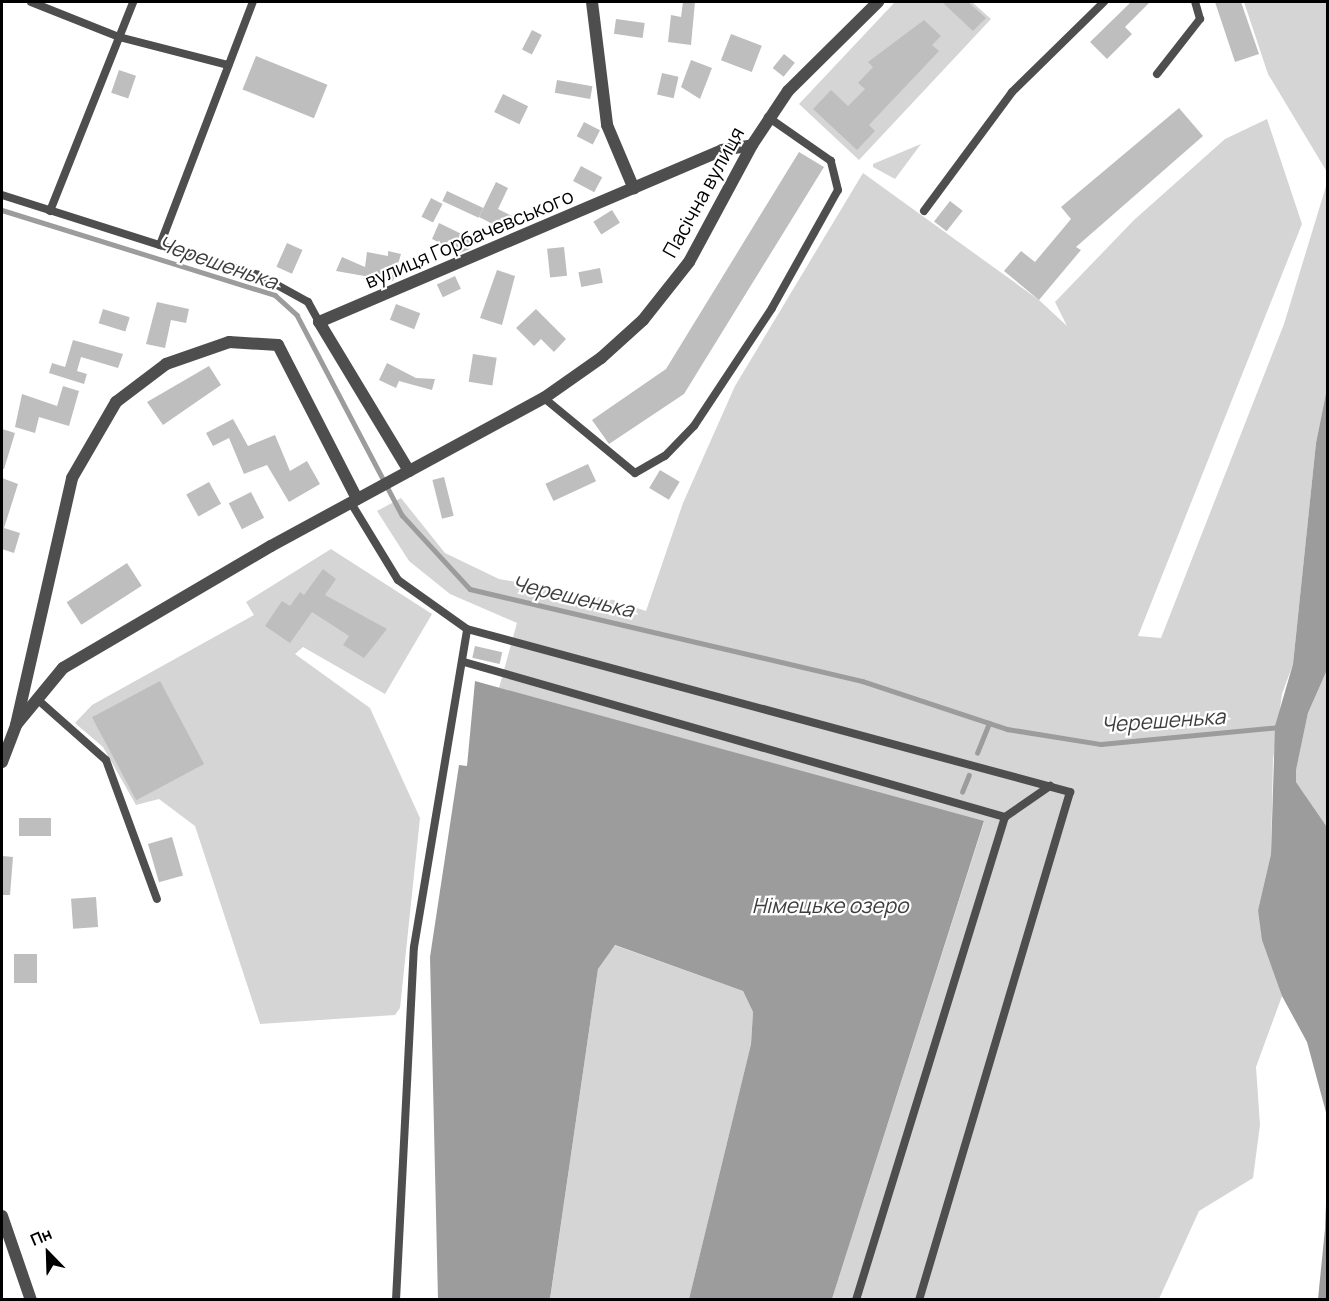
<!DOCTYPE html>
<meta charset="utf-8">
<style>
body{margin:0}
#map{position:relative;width:1329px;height:1301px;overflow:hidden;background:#fff;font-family:Manrope,sans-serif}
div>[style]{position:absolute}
.green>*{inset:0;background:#d5d5d5}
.water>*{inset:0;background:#9c9c9c}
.stream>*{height:4.5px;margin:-2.25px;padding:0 2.25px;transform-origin:2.25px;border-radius:2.25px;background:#9c9c9c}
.building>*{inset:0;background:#bebebe;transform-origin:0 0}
.service>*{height:8px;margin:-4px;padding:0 4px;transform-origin:4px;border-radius:4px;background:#4e4e4e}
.minor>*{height:12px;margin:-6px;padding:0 6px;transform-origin:6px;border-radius:6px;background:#4e4e4e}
.tertiary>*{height:12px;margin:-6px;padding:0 6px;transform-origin:6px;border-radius:6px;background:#4e4e4e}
span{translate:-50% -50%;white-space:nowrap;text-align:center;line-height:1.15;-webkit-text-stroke:4.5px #fff;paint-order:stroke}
.street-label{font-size:20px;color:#000}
.water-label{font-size:21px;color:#3d3d3d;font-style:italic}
.frame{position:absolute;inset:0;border:3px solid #000;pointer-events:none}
.north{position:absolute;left:18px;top:1223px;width:60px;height:60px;-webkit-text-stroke:4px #fff;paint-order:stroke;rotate:337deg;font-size:16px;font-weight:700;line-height:24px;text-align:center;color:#000}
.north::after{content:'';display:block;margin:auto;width:21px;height:27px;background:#000;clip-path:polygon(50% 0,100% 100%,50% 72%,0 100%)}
</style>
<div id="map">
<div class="green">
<div style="clip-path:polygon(895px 2px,972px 2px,991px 19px,859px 160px,799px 104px)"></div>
<div style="clip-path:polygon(1244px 2px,1327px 2px,1327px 172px,1268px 74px)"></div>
<div style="clip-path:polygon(1267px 119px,1302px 224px,1138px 636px,1161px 638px,1284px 324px,1327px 183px,1327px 388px,1316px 443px,1293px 664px,1282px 694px,1273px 760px,1271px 854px,1258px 910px,1282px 996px,1256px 1067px,1260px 1125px,1253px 1178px,1199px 1211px,1159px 1299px,832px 1299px,984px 822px,499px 688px,517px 623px,450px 594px,409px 561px,377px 511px,401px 498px,445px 553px,499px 579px,610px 599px,646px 611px,683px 503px,735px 386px,863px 173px,1039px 300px,1067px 326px,1055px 302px,1134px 220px,1225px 139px)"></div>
<div style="clip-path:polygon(921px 144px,895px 179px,873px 167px,873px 164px)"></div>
<div style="clip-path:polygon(331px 549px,432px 614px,385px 694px,303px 647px,295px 654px,370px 708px,420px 818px,400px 1008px,395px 1015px,260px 1024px,195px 826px,159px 799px,136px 805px,103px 747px,75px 723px,92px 705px,254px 615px,246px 602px)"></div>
<div style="clip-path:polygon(1327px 670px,1327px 827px,1296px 782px,1296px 769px,1308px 713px)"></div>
<div style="clip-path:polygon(614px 945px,743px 991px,753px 1012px,751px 1044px,689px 1299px,550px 1300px,598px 969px)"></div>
</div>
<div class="water">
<div style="clip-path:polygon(1327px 388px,1327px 670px,1308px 713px,1296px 770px,1296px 782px,1327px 827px,1327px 1116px,1307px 1042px,1282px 996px,1262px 940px,1258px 910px,1271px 854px,1275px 726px,1293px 664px,1316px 443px)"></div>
<div style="clip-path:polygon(475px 681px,984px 821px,832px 1299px,689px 1299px,751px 1044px,753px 1012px,743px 991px,615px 945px,598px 969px,550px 1299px,438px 1299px,430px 957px,459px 765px,467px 766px)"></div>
<div style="clip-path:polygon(1327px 1178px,1327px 1299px,1318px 1299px,1325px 1229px)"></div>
</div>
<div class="stream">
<div style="left:2px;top:210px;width:286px;rotate:17.3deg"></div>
<div style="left:275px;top:295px;width:30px;rotate:42deg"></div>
<div style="left:297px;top:315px;width:226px;rotate:62.3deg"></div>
<div style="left:402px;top:515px;width:100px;rotate:47.4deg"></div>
<div style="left:470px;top:589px;width:403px;rotate:13.2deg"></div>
<div style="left:862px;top:681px;width:153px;rotate:18.3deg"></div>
<div style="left:1007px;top:729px;width:95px;rotate:9.1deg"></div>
<div style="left:1101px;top:744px;width:180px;rotate:-5.4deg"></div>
<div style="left:977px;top:753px;width:32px;rotate:-68deg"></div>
<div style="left:962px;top:792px;width:18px;rotate:-68deg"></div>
</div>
<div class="building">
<div style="clip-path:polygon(683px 2px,695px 2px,691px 45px,668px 42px,671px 15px,681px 17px)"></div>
<div style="clip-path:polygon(942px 2px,968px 2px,986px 18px,973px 31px)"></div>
<div style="clip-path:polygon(1131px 2px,1150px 2px,1125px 27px,1132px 34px,1107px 59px,1090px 42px)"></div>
<div style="clip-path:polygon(1215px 2px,1241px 2px,1259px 54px,1235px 62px)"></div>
<div style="left:616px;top:19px;width:29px;height:15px;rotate:8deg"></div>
<div style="clip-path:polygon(924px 20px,941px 36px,932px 45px,939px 51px,869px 125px,875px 131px,857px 150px,813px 109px,831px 90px,848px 106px,865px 89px,858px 83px,873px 67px,868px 62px)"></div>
<div style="left:532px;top:30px;width:11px;height:22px;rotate:27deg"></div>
<div style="left:731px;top:34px;width:33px;height:28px;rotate:21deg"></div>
<div style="left:784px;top:54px;width:14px;height:18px;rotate:39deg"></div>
<div style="left:256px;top:56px;width:77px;height:36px;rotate:22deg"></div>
<div style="clip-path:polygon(691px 60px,712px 68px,700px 99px,681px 87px)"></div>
<div style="left:119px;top:70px;width:18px;height:24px;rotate:19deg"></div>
<div style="left:662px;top:73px;width:17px;height:22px;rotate:13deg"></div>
<div style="left:557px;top:80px;width:36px;height:13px;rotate:10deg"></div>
<div style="left:503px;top:94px;width:28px;height:20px;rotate:26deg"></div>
<div style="clip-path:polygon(1179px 108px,1203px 136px,1076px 247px,1081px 250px,1039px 300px,1004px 271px,1021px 251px,1035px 262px,1071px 219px,1061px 207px)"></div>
<div style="left:584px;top:122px;width:18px;height:16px;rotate:27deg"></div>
<div style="clip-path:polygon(799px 152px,824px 167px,684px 394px,609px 444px,592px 420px,666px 369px)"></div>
<div style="left:581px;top:166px;width:24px;height:17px;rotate:28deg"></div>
<div style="clip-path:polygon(496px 182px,508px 188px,498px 209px,518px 219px,508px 232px,479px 217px)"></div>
<div style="left:447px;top:191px;width:40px;height:11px;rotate:25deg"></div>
<div style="left:431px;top:198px;width:13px;height:21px;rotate:27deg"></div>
<div style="left:950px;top:201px;width:16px;height:26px;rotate:38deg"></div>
<div style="left:612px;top:210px;width:15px;height:22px;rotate:58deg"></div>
<div style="clip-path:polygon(439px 223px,474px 240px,470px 249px,460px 253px,432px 239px)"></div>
<div style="left:287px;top:243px;width:17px;height:26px;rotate:24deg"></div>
<div style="left:564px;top:247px;width:29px;height:17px;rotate:84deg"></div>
<div style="clip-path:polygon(388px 251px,401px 254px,393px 281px,336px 271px,342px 257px,365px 267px,367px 252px,388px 256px)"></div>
<div style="left:600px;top:268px;width:15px;height:22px;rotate:79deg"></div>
<div style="clip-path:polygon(497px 270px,515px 276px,502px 325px,480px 318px)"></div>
<div style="left:455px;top:276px;width:14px;height:20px;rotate:65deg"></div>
<div style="clip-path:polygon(157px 302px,189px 309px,186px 323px,171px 320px,165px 348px,146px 344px)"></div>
<div style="left:396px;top:304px;width:26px;height:17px;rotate:21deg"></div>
<div style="left:103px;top:309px;width:28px;height:15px;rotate:17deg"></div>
<div style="clip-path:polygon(536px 309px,566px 339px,554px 352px,541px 339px,534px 346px,516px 328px)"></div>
<div style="clip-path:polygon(73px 340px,123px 354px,118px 368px,81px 357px,77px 371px,87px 374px,84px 384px,49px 373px,52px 363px,65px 367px)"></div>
<div style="left:473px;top:354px;width:24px;height:28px;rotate:9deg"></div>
<div style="clip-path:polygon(387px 363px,416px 378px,435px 379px,432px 390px,399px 381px,396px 388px,379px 380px)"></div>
<div style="clip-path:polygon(209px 366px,221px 385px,163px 425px,147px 402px)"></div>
<div style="clip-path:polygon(63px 386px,79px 391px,69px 426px,39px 417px,35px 433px,15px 427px,22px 394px,57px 406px)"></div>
<div style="clip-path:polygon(233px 419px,248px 446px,275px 435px,290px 471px,307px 461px,320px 484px,289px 502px,267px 465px,244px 474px,229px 438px,213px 446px,206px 433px)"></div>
<div style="clip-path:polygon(2px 429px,15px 433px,4px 469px,2px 469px)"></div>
<div style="left:588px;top:464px;width:19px;height:47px;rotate:65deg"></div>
<div style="left:660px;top:470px;width:23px;height:21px;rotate:31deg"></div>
<div style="left:444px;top:477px;width:40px;height:12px;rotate:76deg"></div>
<div style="clip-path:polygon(2px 478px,18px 484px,4px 528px,20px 533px,14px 553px,2px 549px)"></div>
<div style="left:209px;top:482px;width:25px;height:26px;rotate:61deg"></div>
<div style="left:251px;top:492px;width:29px;height:25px;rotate:63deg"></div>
<div style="left:127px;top:563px;width:27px;height:72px;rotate:57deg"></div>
<div style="clip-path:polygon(323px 569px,336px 579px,325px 595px,387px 629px,364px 658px,343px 645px,349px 636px,312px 612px,290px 643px,265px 626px,282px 601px,290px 606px,300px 592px,304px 595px)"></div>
<div style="left:475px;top:646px;width:28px;height:12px;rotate:13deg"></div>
<div style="left:160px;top:681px;width:94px;height:77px;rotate:62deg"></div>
<div style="left:51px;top:818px;width:18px;height:32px;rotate:90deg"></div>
<div style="left:172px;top:837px;width:40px;height:25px;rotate:74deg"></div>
<div style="clip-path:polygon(2px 856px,13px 857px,10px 895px,2px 895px)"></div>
<div style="left:96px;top:897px;width:30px;height:25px;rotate:86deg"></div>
<div style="left:14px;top:954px;width:23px;height:29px"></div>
</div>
<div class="service">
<div style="left:31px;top:2px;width:95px;rotate:21.7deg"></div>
<div style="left:119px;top:37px;width:113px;rotate:14.4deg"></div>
<div style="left:1157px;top:74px;width:70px;rotate:-52deg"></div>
<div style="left:1200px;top:19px;width:18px;rotate:-106deg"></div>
<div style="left:2px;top:195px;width:166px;rotate:17.6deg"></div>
<div style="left:160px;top:245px;width:260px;rotate:-69.1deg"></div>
<div style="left:50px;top:211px;width:225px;rotate:-68.3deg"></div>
<div style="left:924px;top:211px;width:148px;rotate:-53.5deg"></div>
<div style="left:1012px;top:92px;width:129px;rotate:-44.4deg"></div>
<div style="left:160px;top:245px;width:103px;rotate:16.9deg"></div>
<div style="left:259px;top:275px;width:56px;rotate:28.9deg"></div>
<div style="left:308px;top:302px;width:23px;rotate:61deg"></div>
<div style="left:544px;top:398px;width:118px;rotate:39.5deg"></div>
<div style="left:635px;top:473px;width:34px;rotate:-30deg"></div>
<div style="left:665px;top:456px;width:42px;rotate:-46deg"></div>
<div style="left:694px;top:426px;width:141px;rotate:-56.5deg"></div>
<div style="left:772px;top:308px;width:135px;rotate:-60.8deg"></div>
<div style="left:838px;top:190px;width:30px;rotate:-104deg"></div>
<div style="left:831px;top:161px;width:77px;rotate:-145.1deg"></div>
<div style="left:351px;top:503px;width:90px;rotate:58.6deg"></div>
<div style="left:398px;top:580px;width:85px;rotate:35.4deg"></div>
<div style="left:464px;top:662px;width:563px;rotate:15.99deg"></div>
<div style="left:37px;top:699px;width:92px;rotate:41.5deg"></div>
<div style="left:106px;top:760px;width:148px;rotate:69.9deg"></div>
<div style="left:396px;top:1300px;width:353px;rotate:-87.1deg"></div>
<div style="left:414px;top:947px;width:322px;rotate:-80.5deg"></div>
<div style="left:467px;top:629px;width:625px;rotate:15.13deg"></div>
<div style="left:1070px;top:792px;width:530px;rotate:106.55deg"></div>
<div style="left:856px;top:1300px;width:505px;rotate:-72.86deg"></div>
<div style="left:1005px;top:817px;width:55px;rotate:-34.6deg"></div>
</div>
<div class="minor">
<div style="left:592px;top:2px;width:124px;rotate:83deg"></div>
<div style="left:607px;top:125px;width:69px;rotate:67.1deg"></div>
<div style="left:409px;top:471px;width:174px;rotate:-121.1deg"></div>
<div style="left:319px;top:322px;width:438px;rotate:-23.1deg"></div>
<div style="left:722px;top:150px;width:30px;rotate:-9deg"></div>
<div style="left:16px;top:725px;width:253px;rotate:-77.2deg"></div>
<div style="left:72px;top:478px;width:88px;rotate:-59.9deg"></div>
<div style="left:116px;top:402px;width:63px;rotate:-37.2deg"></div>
<div style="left:166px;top:364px;width:67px;rotate:-19.2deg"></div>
<div style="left:229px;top:342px;width:49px;rotate:3.5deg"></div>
<div style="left:278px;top:345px;width:173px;rotate:62.8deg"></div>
</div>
<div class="tertiary">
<div style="left:2px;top:762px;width:40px;rotate:-69deg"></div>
<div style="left:16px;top:725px;width:74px;rotate:-50.5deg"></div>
<div style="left:63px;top:668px;width:241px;rotate:-30.4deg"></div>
<div style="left:271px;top:546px;width:311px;rotate:-28.5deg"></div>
<div style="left:544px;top:398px;width:70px;rotate:-35.1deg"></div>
<div style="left:601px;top:358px;width:57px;rotate:-42.1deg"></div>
<div style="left:643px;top:320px;width:74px;rotate:-51.6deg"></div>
<div style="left:689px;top:262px;width:133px;rotate:-61.7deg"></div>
<div style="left:752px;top:145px;width:65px;rotate:-56.3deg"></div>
<div style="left:788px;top:91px;width:127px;rotate:-44.7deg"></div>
<div style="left:2px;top:1216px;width:89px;rotate:71deg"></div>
</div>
<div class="street-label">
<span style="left:703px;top:192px;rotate:-61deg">Пасічна вулиця</span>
<span style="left:469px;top:238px;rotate:-23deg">вулиця Горбачевського</span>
</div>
<div class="water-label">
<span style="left:218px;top:262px;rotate:19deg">Черешенька</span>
<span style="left:573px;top:596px;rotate:13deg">Черешенька</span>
<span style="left:1163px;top:720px;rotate:-4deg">Черешенька</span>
<span style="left:830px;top:905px">Німецьке озеро</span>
</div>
<div class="frame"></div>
<div class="north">Пн</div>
</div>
